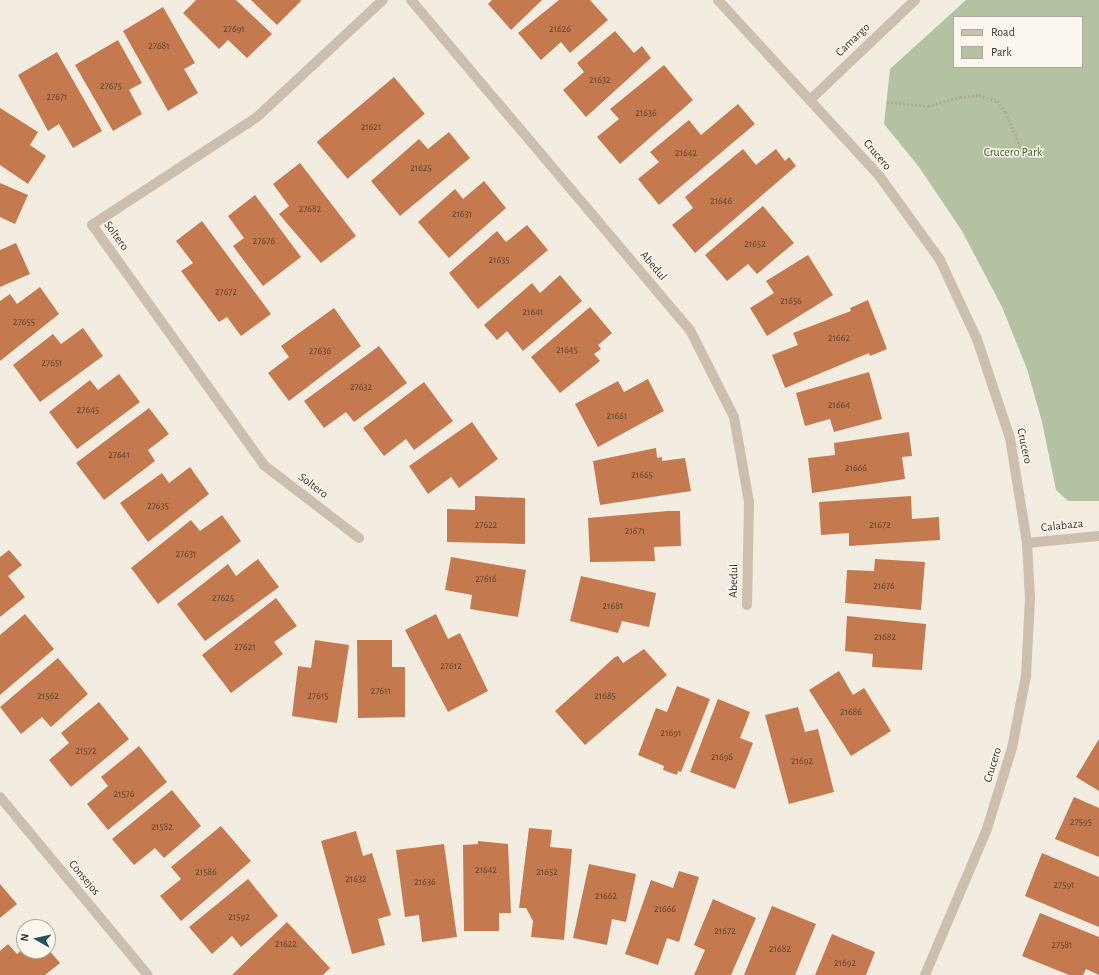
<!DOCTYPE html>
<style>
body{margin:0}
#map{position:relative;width:1099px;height:975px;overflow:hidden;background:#f3ede1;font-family:"Alegreya Sans",sans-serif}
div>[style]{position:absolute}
.green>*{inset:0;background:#b3c3a1}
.building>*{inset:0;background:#c4794e;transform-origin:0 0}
.path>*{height:2.5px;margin-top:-1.25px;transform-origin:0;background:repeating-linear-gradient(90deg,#b8a997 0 2px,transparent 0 4px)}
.minor>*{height:10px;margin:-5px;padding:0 5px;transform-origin:5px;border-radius:5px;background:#ccbfad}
span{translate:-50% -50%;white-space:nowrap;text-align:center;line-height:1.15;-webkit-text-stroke:3px #fbf6ee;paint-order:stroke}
.number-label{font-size:10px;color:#5c4434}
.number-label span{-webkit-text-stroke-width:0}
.street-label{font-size:12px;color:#3a322b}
.park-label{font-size:12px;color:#44582f}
.legend{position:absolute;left:953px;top:16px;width:130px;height:52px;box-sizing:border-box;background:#fbf6ee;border:1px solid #aea8a0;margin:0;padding:5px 7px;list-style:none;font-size:12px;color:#3a322b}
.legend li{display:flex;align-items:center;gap:8px;height:20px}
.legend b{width:20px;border:1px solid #aea8a0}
.north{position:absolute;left:16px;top:919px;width:40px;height:40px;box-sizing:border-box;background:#fbf6ee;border:1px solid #aea8a0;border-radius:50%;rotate:278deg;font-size:11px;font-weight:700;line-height:16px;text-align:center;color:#3a322b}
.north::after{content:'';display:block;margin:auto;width:14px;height:18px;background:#21515c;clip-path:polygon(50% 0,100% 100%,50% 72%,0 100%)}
</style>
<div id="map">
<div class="green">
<div style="clip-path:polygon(evenodd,966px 0,1099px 0,1099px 501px,1068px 501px,1056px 490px,1042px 422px,1027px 369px,1002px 307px,962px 231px,919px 167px,884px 124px,890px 69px,966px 0,954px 17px,1082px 17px,1082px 67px,954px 67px,954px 17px)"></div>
</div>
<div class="building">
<div style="clip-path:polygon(196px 0,236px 0,272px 34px,247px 58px,228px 40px,219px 49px,183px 13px)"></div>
<div style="clip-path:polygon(251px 0,300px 0,301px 1px,277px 25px)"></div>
<div style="clip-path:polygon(492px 0,542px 0,511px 30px,488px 4px)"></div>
<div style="clip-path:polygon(559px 0,590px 0,608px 20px,570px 53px,561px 42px,541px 60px,518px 33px)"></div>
<div style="clip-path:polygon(163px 7px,195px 63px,184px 69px,198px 93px,168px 111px,123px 31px)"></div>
<div style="clip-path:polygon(615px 31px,634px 53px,642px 46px,651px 58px,586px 117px,563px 90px,584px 72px,577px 63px)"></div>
<div style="clip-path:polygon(118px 40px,142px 83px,129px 90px,142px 114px,113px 131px,75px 65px)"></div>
<div style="clip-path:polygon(57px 52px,102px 131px,73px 148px,59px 124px,48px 131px,18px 75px)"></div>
<div style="clip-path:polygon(664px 65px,693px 100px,620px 164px,597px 137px,619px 119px,610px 109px)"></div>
<div style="left:394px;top:77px;width:48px;height:101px;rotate:50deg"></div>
<div style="clip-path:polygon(738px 104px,755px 124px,659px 205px,638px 179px,659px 162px,650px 152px,689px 120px,701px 135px)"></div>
<div style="clip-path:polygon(0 108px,38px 132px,30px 145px,46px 156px,28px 184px,0 165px)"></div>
<div style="clip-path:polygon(449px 132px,470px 158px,400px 216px,371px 181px,419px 139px,428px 149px)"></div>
<div style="clip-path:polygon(743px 149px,756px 165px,776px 149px,785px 161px,789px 157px,796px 166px,695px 253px,672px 225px,693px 208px,685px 197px)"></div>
<div style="clip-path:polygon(300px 163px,356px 236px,321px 263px,279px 214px,289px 206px,273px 184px)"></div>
<div style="clip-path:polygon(484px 181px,506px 208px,449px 258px,418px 222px,455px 189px,463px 199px)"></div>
<div style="clip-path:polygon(0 183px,28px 195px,15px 224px,0 217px)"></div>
<div style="clip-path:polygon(255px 195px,301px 257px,263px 286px,233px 246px,244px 238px,228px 216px)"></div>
<div style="clip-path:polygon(763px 206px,794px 243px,757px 274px,748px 264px,727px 281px,705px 255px)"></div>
<div style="clip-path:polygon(202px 221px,271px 314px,241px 336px,227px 317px,219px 322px,181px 271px,193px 263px,176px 241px)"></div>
<div style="clip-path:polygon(527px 225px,548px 250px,478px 309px,449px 273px,497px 231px,506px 242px)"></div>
<div style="clip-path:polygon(16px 243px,30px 274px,0 287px,0 250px)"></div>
<div style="clip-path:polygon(808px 255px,833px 295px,767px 336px,750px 308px,774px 293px,766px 281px)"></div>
<div style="clip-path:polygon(560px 275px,582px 301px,523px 351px,507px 331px,497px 340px,484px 325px,532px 283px,540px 293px)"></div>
<div style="clip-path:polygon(40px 287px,59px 314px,0 361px,0 301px,10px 294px,17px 304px)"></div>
<div style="clip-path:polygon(868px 300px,887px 349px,870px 356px,869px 353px,785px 388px,772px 355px,798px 345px,793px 333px,851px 311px,850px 308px)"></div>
<div style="clip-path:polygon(590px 307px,612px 333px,598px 345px,601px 349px,594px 354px,600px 361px,560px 393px,531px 357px)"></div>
<div style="clip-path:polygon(334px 308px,361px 346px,289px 401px,268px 373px,289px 357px,281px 346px)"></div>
<div style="clip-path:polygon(83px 328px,103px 356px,40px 402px,13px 365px,53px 334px,61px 344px)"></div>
<div style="clip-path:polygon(379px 346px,407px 383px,354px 422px,346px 412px,324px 428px,304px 401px)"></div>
<div style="clip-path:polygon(869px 372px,882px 419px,834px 432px,830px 419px,805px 426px,796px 393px)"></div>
<div style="clip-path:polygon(119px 374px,140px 402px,77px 449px,49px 412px,90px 380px,98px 390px)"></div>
<div style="clip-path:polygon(648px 379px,664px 411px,598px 447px,575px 404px,618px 381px,624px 392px)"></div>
<div style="clip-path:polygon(424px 382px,453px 421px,414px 450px,406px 439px,384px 456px,363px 428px)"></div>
<div style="clip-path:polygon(149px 408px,169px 434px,148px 450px,155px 461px,104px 500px,76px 463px)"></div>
<div style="clip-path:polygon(472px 422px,498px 459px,459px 488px,451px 477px,428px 494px,409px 466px)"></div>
<div style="clip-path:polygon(909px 432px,912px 456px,902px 457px,905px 479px,812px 493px,808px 458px,835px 455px,834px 443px)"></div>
<div style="clip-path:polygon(656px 448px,657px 458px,662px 457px,662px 461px,685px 458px,691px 491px,600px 505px,593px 461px)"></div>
<div style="clip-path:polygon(190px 467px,209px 494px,148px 542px,120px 503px,162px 473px,169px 483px)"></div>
<div style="clip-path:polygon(475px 496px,525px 498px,525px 544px,447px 542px,447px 509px,475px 510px)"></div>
<div style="clip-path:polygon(911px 496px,912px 519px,939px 517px,940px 540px,849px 546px,849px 533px,821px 535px,819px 502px)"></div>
<div style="clip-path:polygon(668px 511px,680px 511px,681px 546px,654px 547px,655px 561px,590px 562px,588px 518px)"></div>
<div style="clip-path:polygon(222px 515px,241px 541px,158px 604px,131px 568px,191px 520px,200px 531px)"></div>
<div style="clip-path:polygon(9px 550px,22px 565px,8px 576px,25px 597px,0 617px,0 557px)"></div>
<div style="clip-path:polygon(451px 557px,526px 570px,518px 617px,470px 609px,472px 595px,445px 590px)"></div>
<div style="clip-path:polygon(258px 559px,279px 587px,205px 641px,177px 604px,228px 564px,236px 576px)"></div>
<div style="clip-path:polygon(875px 559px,925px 562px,921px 610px,845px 603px,847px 570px,874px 571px)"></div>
<div style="clip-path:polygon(581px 576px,656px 593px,649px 627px,622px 621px,618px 633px,570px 621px)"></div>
<div style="clip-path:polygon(276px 598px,297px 626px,274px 642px,283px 654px,231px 693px,202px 655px)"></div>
<div style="clip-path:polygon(25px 614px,54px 649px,0 695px,0 635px)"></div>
<div style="clip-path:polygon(436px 614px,448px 639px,460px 633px,488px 691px,448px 712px,405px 630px)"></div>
<div style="clip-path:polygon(847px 616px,926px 624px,922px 670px,872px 667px,873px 654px,845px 651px)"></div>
<div style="clip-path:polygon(315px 640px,349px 645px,337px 723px,292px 716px,298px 666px,311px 668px)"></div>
<div style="clip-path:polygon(357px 640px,392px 640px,392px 667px,405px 667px,405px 717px,358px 718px)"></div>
<div style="clip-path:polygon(644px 649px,667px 675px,585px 745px,555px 711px,615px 657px,618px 656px,623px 663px)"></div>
<div style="clip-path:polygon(58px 658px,88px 694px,51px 727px,42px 717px,21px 734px,0 707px)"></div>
<div style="clip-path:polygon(839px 671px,853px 695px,864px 688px,891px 731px,851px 756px,809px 690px)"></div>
<div style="clip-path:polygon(677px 686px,710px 699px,681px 772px,678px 771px,677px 775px,663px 770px,664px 766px,638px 755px,656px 708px,667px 712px)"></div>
<div style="clip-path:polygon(718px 699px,750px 712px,740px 738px,753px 743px,735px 789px,690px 772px)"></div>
<div style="clip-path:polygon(99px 702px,129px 739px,71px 787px,49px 760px,69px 743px,61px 733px)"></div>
<div style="clip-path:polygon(798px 707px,805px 732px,818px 729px,834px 792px,789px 804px,765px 715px)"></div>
<div style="clip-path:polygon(1099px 739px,1099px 791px,1076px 777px)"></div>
<div style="clip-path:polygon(139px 746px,167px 782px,108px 830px,87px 804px,108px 786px,101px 777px)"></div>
<div style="clip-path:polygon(172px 790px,201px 826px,164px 858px,155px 848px,134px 865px,112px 839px)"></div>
<div style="clip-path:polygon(1074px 797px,1099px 808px,1099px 857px,1055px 839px)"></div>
<div style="clip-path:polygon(221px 826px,251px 861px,181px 921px,160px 896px,181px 879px,171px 867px)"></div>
<div style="clip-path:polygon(529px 828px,552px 830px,550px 847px,572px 849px,564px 940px,531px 937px,533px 921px,526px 908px,519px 908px)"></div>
<div style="clip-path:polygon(356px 831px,363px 856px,372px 853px,391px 915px,378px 919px,385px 945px,352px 954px,321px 841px)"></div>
<div style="clip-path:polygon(478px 841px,508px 844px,511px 913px,499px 913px,499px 931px,464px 931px,463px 845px,478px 844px)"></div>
<div style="clip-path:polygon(444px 844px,457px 937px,422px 942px,419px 915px,405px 917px,396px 850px)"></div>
<div style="clip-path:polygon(1042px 853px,1099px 877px,1099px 927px,1025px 896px)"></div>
<div style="clip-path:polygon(589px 864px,636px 874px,626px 922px,612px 919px,607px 945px,573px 938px)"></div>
<div style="clip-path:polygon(679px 871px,699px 877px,679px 942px,667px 938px,658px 965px,625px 954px,651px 880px,673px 888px)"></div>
<div style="clip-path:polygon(248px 879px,278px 916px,241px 947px,232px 936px,212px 954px,189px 927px)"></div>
<div style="clip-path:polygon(0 884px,17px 904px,0 918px)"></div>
<div style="clip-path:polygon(713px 899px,756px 918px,731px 975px,694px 975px,705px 950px,694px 945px)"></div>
<div style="clip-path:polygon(772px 906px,816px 924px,795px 975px,744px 975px)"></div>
<div style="clip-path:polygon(1040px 913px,1099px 937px,1099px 975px,1086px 969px,1083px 975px,1069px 975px,1022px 956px)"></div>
<div style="clip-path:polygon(287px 922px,330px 968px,323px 975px,232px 975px)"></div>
<div style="clip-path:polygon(832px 934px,875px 952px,866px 975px,815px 975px)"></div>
<div style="clip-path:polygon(8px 944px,17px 954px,24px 948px,24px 951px,48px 949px,60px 963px,45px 975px,0 975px,0 951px)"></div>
</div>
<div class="path">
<div style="left:887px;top:102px;width:41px;rotate:5.6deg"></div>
<div style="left:928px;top:106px;width:33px;rotate:-16deg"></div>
<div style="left:960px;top:97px;width:19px;rotate:-6deg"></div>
<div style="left:979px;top:95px;width:19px;rotate:18deg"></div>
<div style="left:997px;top:101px;width:14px;rotate:51deg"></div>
<div style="left:1006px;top:112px;width:42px;rotate:67.7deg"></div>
</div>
<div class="minor">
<div style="left:411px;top:0;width:432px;rotate:49.8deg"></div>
<div style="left:690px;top:330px;width:97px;rotate:63.2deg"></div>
<div style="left:734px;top:417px;width:86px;rotate:80deg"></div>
<div style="left:749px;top:502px;width:103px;rotate:91.1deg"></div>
<div style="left:718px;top:0;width:240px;rotate:47.5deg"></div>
<div style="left:880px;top:177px;width:102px;rotate:54.1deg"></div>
<div style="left:940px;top:260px;width:87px;rotate:64.9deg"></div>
<div style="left:977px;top:339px;width:104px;rotate:71.6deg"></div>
<div style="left:1010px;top:438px;width:106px;rotate:80.8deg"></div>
<div style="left:1027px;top:543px;width:55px;rotate:86.9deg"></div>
<div style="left:1030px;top:598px;width:78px;rotate:92.9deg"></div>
<div style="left:1026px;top:676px;width:73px;rotate:101deg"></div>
<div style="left:1012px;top:748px;width:85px;rotate:107.2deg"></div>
<div style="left:987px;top:829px;width:159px;rotate:113deg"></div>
<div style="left:810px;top:100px;width:145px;rotate:-43.6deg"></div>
<div style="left:359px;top:538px;width:120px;rotate:-142.5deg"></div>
<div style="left:264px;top:465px;width:295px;rotate:-125.6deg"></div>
<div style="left:92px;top:225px;width:197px;rotate:-33.2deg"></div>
<div style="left:257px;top:117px;width:172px;rotate:-42.9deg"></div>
<div style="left:1027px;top:543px;width:72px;rotate:-5.6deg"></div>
<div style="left:0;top:797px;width:231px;rotate:50.3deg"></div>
</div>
<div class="number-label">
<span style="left:234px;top:30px">27691</span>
<span style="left:560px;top:30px">21626</span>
<span style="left:159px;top:47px">27681</span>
<span style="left:600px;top:81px">21632</span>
<span style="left:111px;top:87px">27675</span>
<span style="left:57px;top:98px">27671</span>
<span style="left:646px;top:114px">21636</span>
<span style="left:371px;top:128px">21621</span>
<span style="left:686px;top:154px">21642</span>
<span style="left:421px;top:169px">21625</span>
<span style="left:721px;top:202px">21646</span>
<span style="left:310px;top:210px">27682</span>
<span style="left:462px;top:215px">21631</span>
<span style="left:264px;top:242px">27676</span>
<span style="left:755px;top:245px">21652</span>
<span style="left:499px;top:261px">21635</span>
<span style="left:226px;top:293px">27672</span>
<span style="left:791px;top:302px">21656</span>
<span style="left:533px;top:313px">21641</span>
<span style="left:24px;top:323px">27655</span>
<span style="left:839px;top:339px">21662</span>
<span style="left:567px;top:351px">21645</span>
<span style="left:320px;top:352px">27636</span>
<span style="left:52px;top:364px">27651</span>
<span style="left:361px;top:388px">27632</span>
<span style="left:839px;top:406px">21664</span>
<span style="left:88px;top:411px">27645</span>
<span style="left:617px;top:417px">21661</span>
<span style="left:119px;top:456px">27641</span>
<span style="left:856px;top:469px">21666</span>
<span style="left:642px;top:476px">21665</span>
<span style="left:158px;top:507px">27635</span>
<span style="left:486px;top:526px">27622</span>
<span style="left:880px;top:526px">21672</span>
<span style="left:635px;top:532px">21671</span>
<span style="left:186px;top:555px">27631</span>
<span style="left:486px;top:580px">27616</span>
<span style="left:884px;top:587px">21676</span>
<span style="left:223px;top:599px">27625</span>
<span style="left:613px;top:607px">21681</span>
<span style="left:885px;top:638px">21682</span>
<span style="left:245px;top:648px">27621</span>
<span style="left:451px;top:667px">27612</span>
<span style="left:381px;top:692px">27611</span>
<span style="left:48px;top:697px">21562</span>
<span style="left:318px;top:697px">27615</span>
<span style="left:605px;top:697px">21685</span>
<span style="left:851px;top:713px">21686</span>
<span style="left:671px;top:734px">21691</span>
<span style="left:86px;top:752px">21572</span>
<span style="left:722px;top:758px">21696</span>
<span style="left:802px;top:762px">21692</span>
<span style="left:124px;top:795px">21576</span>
<span style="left:1081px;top:823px">27595</span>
<span style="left:162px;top:828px">21582</span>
<span style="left:486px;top:871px">21642</span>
<span style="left:206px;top:873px">21586</span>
<span style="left:547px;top:873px">21652</span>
<span style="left:356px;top:880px">21632</span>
<span style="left:425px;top:883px">21636</span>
<span style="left:1064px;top:886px">27591</span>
<span style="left:606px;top:897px">21662</span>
<span style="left:665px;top:910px">21666</span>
<span style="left:239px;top:918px">21592</span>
<span style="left:725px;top:932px">21672</span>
<span style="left:286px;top:945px">21622</span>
<span style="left:1062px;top:946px">27581</span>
<span style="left:780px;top:950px">21682</span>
<span style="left:845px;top:964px">21692</span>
</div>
<div class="street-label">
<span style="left:853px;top:40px;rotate:-44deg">Camargo</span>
<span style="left:877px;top:155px;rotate:49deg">Crucero</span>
<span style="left:116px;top:236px;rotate:54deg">Soltero</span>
<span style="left:653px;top:266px;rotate:50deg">Abedul</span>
<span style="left:1024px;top:446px;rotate:78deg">Crucero</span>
<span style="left:313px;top:486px;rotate:37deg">Soltero</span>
<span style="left:1062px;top:526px;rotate:-6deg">Calabaza</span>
<span style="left:734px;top:581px;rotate:-89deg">Abedul</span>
<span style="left:993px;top:765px;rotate:-73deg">Crucero</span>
<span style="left:84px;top:878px;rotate:50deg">Consejos</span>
</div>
<div class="park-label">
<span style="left:1013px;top:153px">Crucero Park</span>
</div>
<ul class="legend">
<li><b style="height:5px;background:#ccbfad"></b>Road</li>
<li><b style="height:11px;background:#b3c3a1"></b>Park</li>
</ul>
<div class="north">N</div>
</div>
